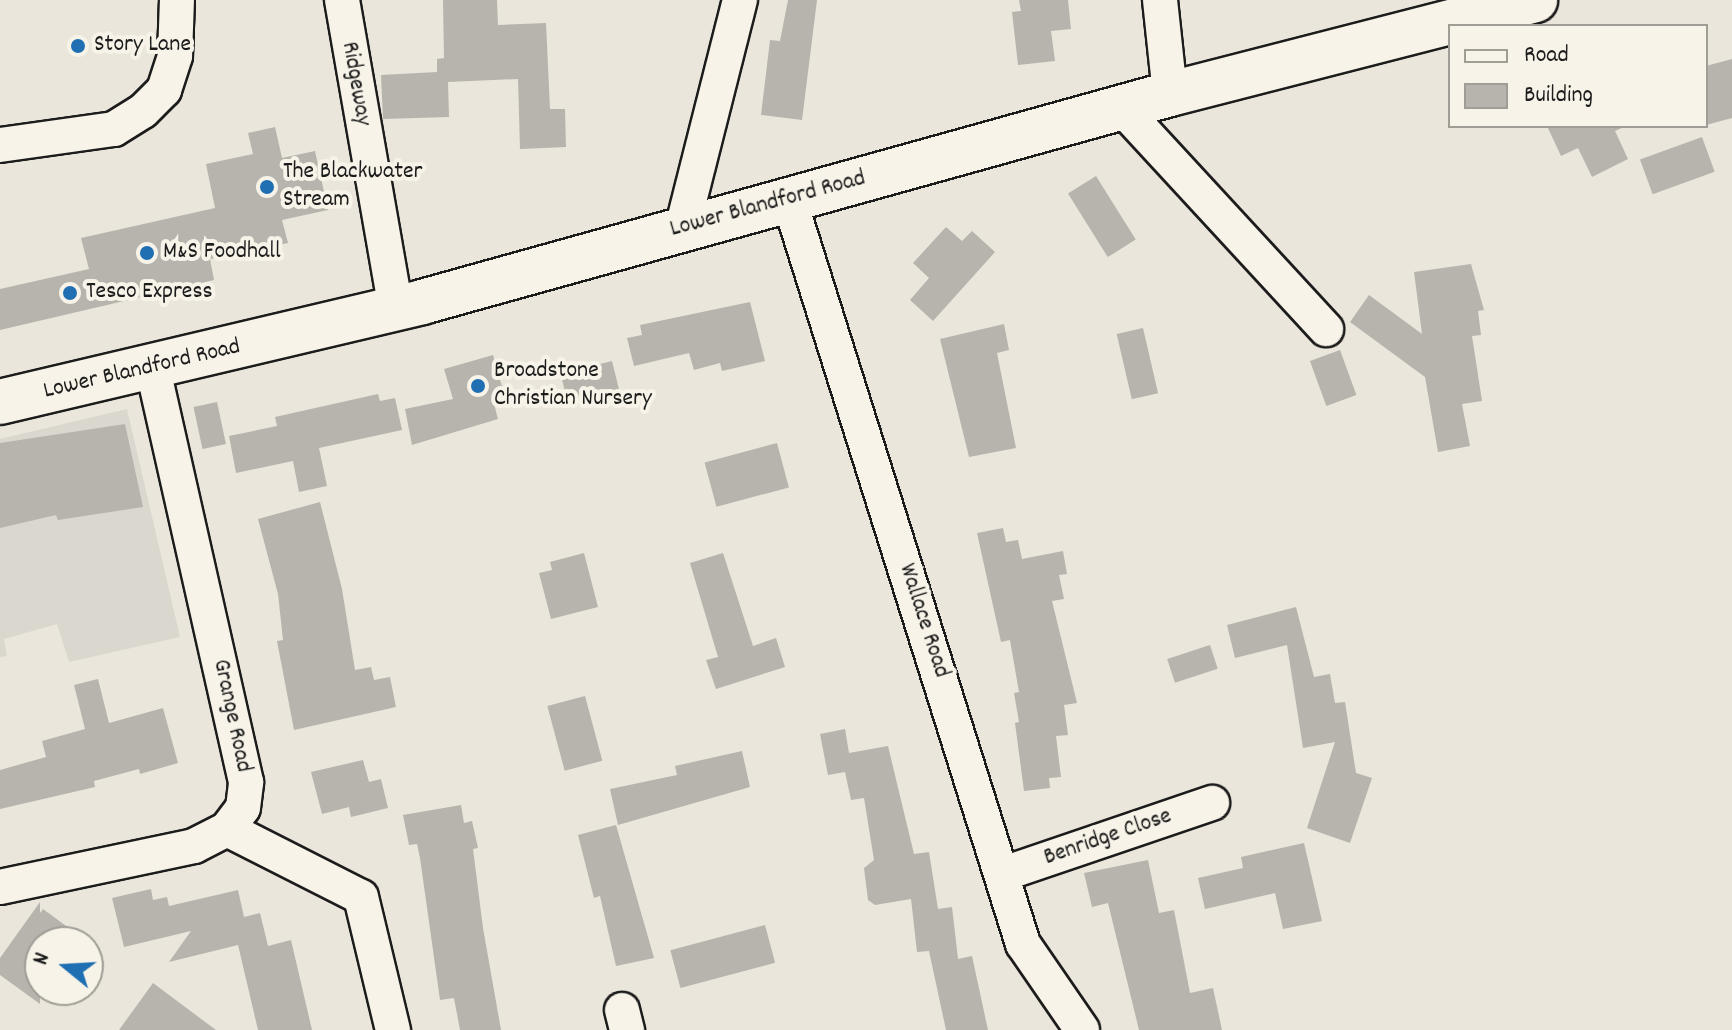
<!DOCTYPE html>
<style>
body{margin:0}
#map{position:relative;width:1732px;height:1030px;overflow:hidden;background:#eae6dc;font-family:Dekko,sans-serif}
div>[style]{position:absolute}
.built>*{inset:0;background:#dad7ce}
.building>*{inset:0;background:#b6b4ac;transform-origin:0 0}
.roads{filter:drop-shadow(2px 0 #1c1c1c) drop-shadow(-2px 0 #1c1c1c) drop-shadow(0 2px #1c1c1c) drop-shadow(0 -2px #1c1c1c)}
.street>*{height:34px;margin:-17px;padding:0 17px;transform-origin:17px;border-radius:17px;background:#f7f3e8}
.secondary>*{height:44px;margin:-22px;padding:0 22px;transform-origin:22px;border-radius:22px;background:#f7f3e8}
.dots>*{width:22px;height:22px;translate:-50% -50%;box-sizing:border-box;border:4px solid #f7f3e8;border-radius:50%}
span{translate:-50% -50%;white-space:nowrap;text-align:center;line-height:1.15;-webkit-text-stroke:8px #f7f3e8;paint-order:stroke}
.poi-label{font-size:24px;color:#1c1c1c}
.left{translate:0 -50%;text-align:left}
.street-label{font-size:24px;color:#1c1c1c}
.legend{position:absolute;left:1448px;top:24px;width:260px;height:104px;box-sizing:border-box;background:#f7f3e8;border:2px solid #9f9d96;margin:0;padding:10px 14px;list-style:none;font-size:24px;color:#1c1c1c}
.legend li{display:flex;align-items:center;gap:16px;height:40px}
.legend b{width:40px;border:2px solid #9f9d96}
.north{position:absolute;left:24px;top:926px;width:80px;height:80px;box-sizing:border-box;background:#f7f3e8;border:2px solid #9f9d96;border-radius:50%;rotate:288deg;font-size:22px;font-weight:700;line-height:32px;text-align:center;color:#1c1c1c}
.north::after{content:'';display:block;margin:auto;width:28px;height:36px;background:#1f6fb2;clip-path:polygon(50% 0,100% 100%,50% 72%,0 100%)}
</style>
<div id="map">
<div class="built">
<div style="clip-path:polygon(127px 409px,180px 637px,69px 662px,57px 624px,4px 639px,7px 656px,0 657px,0 439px)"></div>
</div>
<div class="building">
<div style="clip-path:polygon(443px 0,497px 0,498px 25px,546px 23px,550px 109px,565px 109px,566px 147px,520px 149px,518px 79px,448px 82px,449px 117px,383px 119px,381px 75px,437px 72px,437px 59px,444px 58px)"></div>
<div style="clip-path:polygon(788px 0,817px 0,802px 120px,761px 115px,770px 40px,780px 41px)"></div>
<div style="clip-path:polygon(1019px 0,1068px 0,1071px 29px,1051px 31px,1055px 61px,1018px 65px,1012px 12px,1021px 11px)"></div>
<div style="clip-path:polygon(1732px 59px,1732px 118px,1706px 125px,1706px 66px)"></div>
<div style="clip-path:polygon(1547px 126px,1626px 126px,1615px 131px,1628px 159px,1592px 177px,1578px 148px,1561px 156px)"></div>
<div style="clip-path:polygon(275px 127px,282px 158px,315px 151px,328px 210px,282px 220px,288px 243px,210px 259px,214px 280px,0 330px,0 289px,89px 269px,81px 238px,215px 208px,206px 164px,253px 154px,248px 133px)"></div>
<div style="left:1702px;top:137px;width:37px;height:66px;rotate:70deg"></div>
<div style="left:1096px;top:176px;width:75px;height:33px;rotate:58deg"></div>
<div style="clip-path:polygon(946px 227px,962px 241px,972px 231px,995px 252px,933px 321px,910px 300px,929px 278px,913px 263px)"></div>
<div style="clip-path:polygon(1471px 264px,1484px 310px,1478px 311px,1481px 335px,1472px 336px,1482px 401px,1462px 404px,1470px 446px,1438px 452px,1425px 377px,1350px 322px,1369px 295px,1422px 334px,1414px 272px)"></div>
<div style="clip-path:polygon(750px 302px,765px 361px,722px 371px,720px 363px,694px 370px,689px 353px,634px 366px,627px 338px,642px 335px,640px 325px)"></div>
<div style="clip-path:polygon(1004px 324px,1009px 350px,997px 353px,1016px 448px,969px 457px,940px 339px)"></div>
<div style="left:1143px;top:328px;width:67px;height:27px;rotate:77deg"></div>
<div style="left:1340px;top:350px;width:48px;height:32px;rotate:70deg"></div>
<div style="clip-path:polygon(493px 355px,505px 397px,493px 400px,498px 419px,412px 445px,405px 409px,453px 399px,444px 369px)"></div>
<div style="left:612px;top:361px;width:29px;height:53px;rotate:76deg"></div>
<div style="clip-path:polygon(378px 394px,380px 401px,395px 398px,402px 430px,319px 448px,327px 486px,299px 492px,293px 461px,236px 473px,229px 436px,277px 426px,275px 417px)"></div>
<div style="left:217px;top:402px;width:43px;height:24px;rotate:78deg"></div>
<div style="clip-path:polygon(125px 424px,143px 507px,58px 520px,56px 515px,0 528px,0 443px)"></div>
<div style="left:777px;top:443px;width:46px;height:75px;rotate:75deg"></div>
<div style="clip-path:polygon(320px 502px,342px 589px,355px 670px,371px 667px,374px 680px,390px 677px,396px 707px,294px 730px,277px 641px,283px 640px,278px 594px,258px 519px)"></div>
<div style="clip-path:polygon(1003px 528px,1006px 542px,1018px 540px,1022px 559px,1063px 551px,1067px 574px,1059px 575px,1064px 599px,1052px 601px,1077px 703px,1064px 705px,1068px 735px,1056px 736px,1061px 777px,1049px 778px,1050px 788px,1024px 791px,1015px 723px,1019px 722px,1014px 693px,1019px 692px,1010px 640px,1001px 642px,977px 533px)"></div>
<div style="clip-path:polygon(584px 553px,598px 607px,551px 619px,539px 573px,552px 570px,550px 562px)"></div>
<div style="clip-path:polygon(723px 553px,753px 646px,776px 638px,785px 667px,716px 689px,706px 660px,718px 657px,690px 563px)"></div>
<div style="clip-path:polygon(1296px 607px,1314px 677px,1330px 674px,1335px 703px,1345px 702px,1356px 773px,1372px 778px,1350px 843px,1307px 828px,1335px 742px,1303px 748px,1287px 645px,1235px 658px,1227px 625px)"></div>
<div style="left:1210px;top:645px;width:25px;height:45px;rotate:72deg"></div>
<div style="clip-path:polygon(98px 679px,109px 723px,163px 708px,178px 763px,140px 774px,139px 769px,94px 781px,95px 787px,0 809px,0 770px,46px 757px,42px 741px,85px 729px,74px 685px)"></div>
<div style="left:585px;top:696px;width:67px;height:39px;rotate:75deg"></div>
<div style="clip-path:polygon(845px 729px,849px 753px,888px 746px,914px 854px,929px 852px,938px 909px,952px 907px,958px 959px,972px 956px,988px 1030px,946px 1030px,929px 951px,917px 952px,911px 899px,875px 905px,868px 900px,864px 868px,874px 860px,864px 798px,851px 800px,845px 772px,828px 775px,820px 734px)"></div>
<div style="clip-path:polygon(742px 751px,750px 787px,618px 825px,610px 789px,677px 775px,675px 766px)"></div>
<div style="clip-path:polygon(363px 760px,369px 782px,381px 779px,388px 808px,351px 817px,349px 807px,322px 814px,311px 772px)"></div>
<div style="clip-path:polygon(461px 805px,464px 823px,472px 821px,478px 848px,473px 849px,483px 928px,501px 1030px,460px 1030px,454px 998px,440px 1000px,420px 858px,417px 844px,409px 845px,403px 815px)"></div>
<div style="clip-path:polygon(616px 825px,654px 958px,616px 966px,600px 896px,594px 898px,578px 835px)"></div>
<div style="clip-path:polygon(1304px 843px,1322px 921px,1283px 929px,1275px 893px,1205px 909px,1198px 878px,1243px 868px,1241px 857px)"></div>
<div style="clip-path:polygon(1148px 860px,1159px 913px,1174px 910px,1190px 993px,1213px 988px,1222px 1030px,1139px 1030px,1108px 903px,1092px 907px,1084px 873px)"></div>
<div style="clip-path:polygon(151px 889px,153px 900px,167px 897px,169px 906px,238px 890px,244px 917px,260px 913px,268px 946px,291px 940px,312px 1030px,258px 1030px,238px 945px,169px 962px,191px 931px,124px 947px,112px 898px)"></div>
<div style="clip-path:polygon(40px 902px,40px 913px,43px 909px,88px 942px,40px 942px,40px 1004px,0 975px,0 958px)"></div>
<div style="left:765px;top:925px;width:39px;height:98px;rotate:75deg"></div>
<div style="clip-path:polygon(153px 983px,216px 1030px,119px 1030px)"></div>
</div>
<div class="roads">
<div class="street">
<div style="left:342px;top:0;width:313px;rotate:80.1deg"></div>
<div style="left:1160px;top:0;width:95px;rotate:83.9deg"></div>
<div style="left:1122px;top:108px;width:301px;rotate:47.3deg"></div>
<div style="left:0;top:145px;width:115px;rotate:-8deg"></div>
<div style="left:114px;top:129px;width:34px;rotate:-32deg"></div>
<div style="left:143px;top:111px;width:30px;rotate:-45deg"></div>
<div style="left:164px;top:90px;width:36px;rotate:-72deg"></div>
<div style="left:175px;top:56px;width:56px;rotate:-88deg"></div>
<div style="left:789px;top:199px;width:781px;rotate:72.56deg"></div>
<div style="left:1023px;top:944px;width:104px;rotate:55.5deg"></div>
<div style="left:682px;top:229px;width:236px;rotate:-75.8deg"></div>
<div style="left:227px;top:829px;width:150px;rotate:26.9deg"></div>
<div style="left:361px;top:897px;width:137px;rotate:76.5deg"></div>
<div style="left:1003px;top:874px;width:221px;rotate:-18.8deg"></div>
<div style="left:0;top:887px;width:198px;rotate:-11.9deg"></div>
<div style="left:194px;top:846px;width:37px;rotate:-27deg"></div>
<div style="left:227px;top:829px;width:26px;rotate:-53deg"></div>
<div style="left:243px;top:808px;width:26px;rotate:-83deg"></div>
<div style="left:246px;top:782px;width:423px;rotate:-102.7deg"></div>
<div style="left:622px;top:1010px;width:21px;rotate:76deg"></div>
</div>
<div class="secondary">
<div style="left:0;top:402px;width:434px;rotate:-13.3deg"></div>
<div style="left:422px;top:302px;width:776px;rotate:-15.54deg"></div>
<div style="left:1170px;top:94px;width:377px;rotate:-14.4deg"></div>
</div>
</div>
<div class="dots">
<div style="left:78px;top:46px;background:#1f6fb2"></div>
<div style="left:267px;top:187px;background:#1f6fb2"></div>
<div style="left:147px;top:253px;background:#1f6fb2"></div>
<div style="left:70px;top:293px;background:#1f6fb2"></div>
<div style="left:478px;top:386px;background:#1f6fb2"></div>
</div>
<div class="poi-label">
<span class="left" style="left:94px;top:46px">Story Lane</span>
<span class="left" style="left:283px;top:187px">The Blackwater<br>Stream</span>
<span class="left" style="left:163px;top:253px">M&amp;S Foodhall</span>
<span class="left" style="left:86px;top:293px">Tesco Express</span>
<span class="left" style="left:494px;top:386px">Broadstone<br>Christian Nursery</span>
</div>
<div class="street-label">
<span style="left:355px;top:84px;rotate:80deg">Ridgeway</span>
<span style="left:768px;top:205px;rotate:-15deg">Lower Blandford Road</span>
<span style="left:142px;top:370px;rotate:-13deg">Lower Blandford Road</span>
<span style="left:923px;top:621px;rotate:72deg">Wallace Road</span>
<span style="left:231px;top:716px;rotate:78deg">Grange Road</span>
<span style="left:1108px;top:838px;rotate:-19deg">Benridge Close</span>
</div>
<ul class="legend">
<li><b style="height:10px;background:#f7f3e8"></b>Road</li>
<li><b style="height:22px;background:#b6b4ac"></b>Building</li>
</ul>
<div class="north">N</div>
</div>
